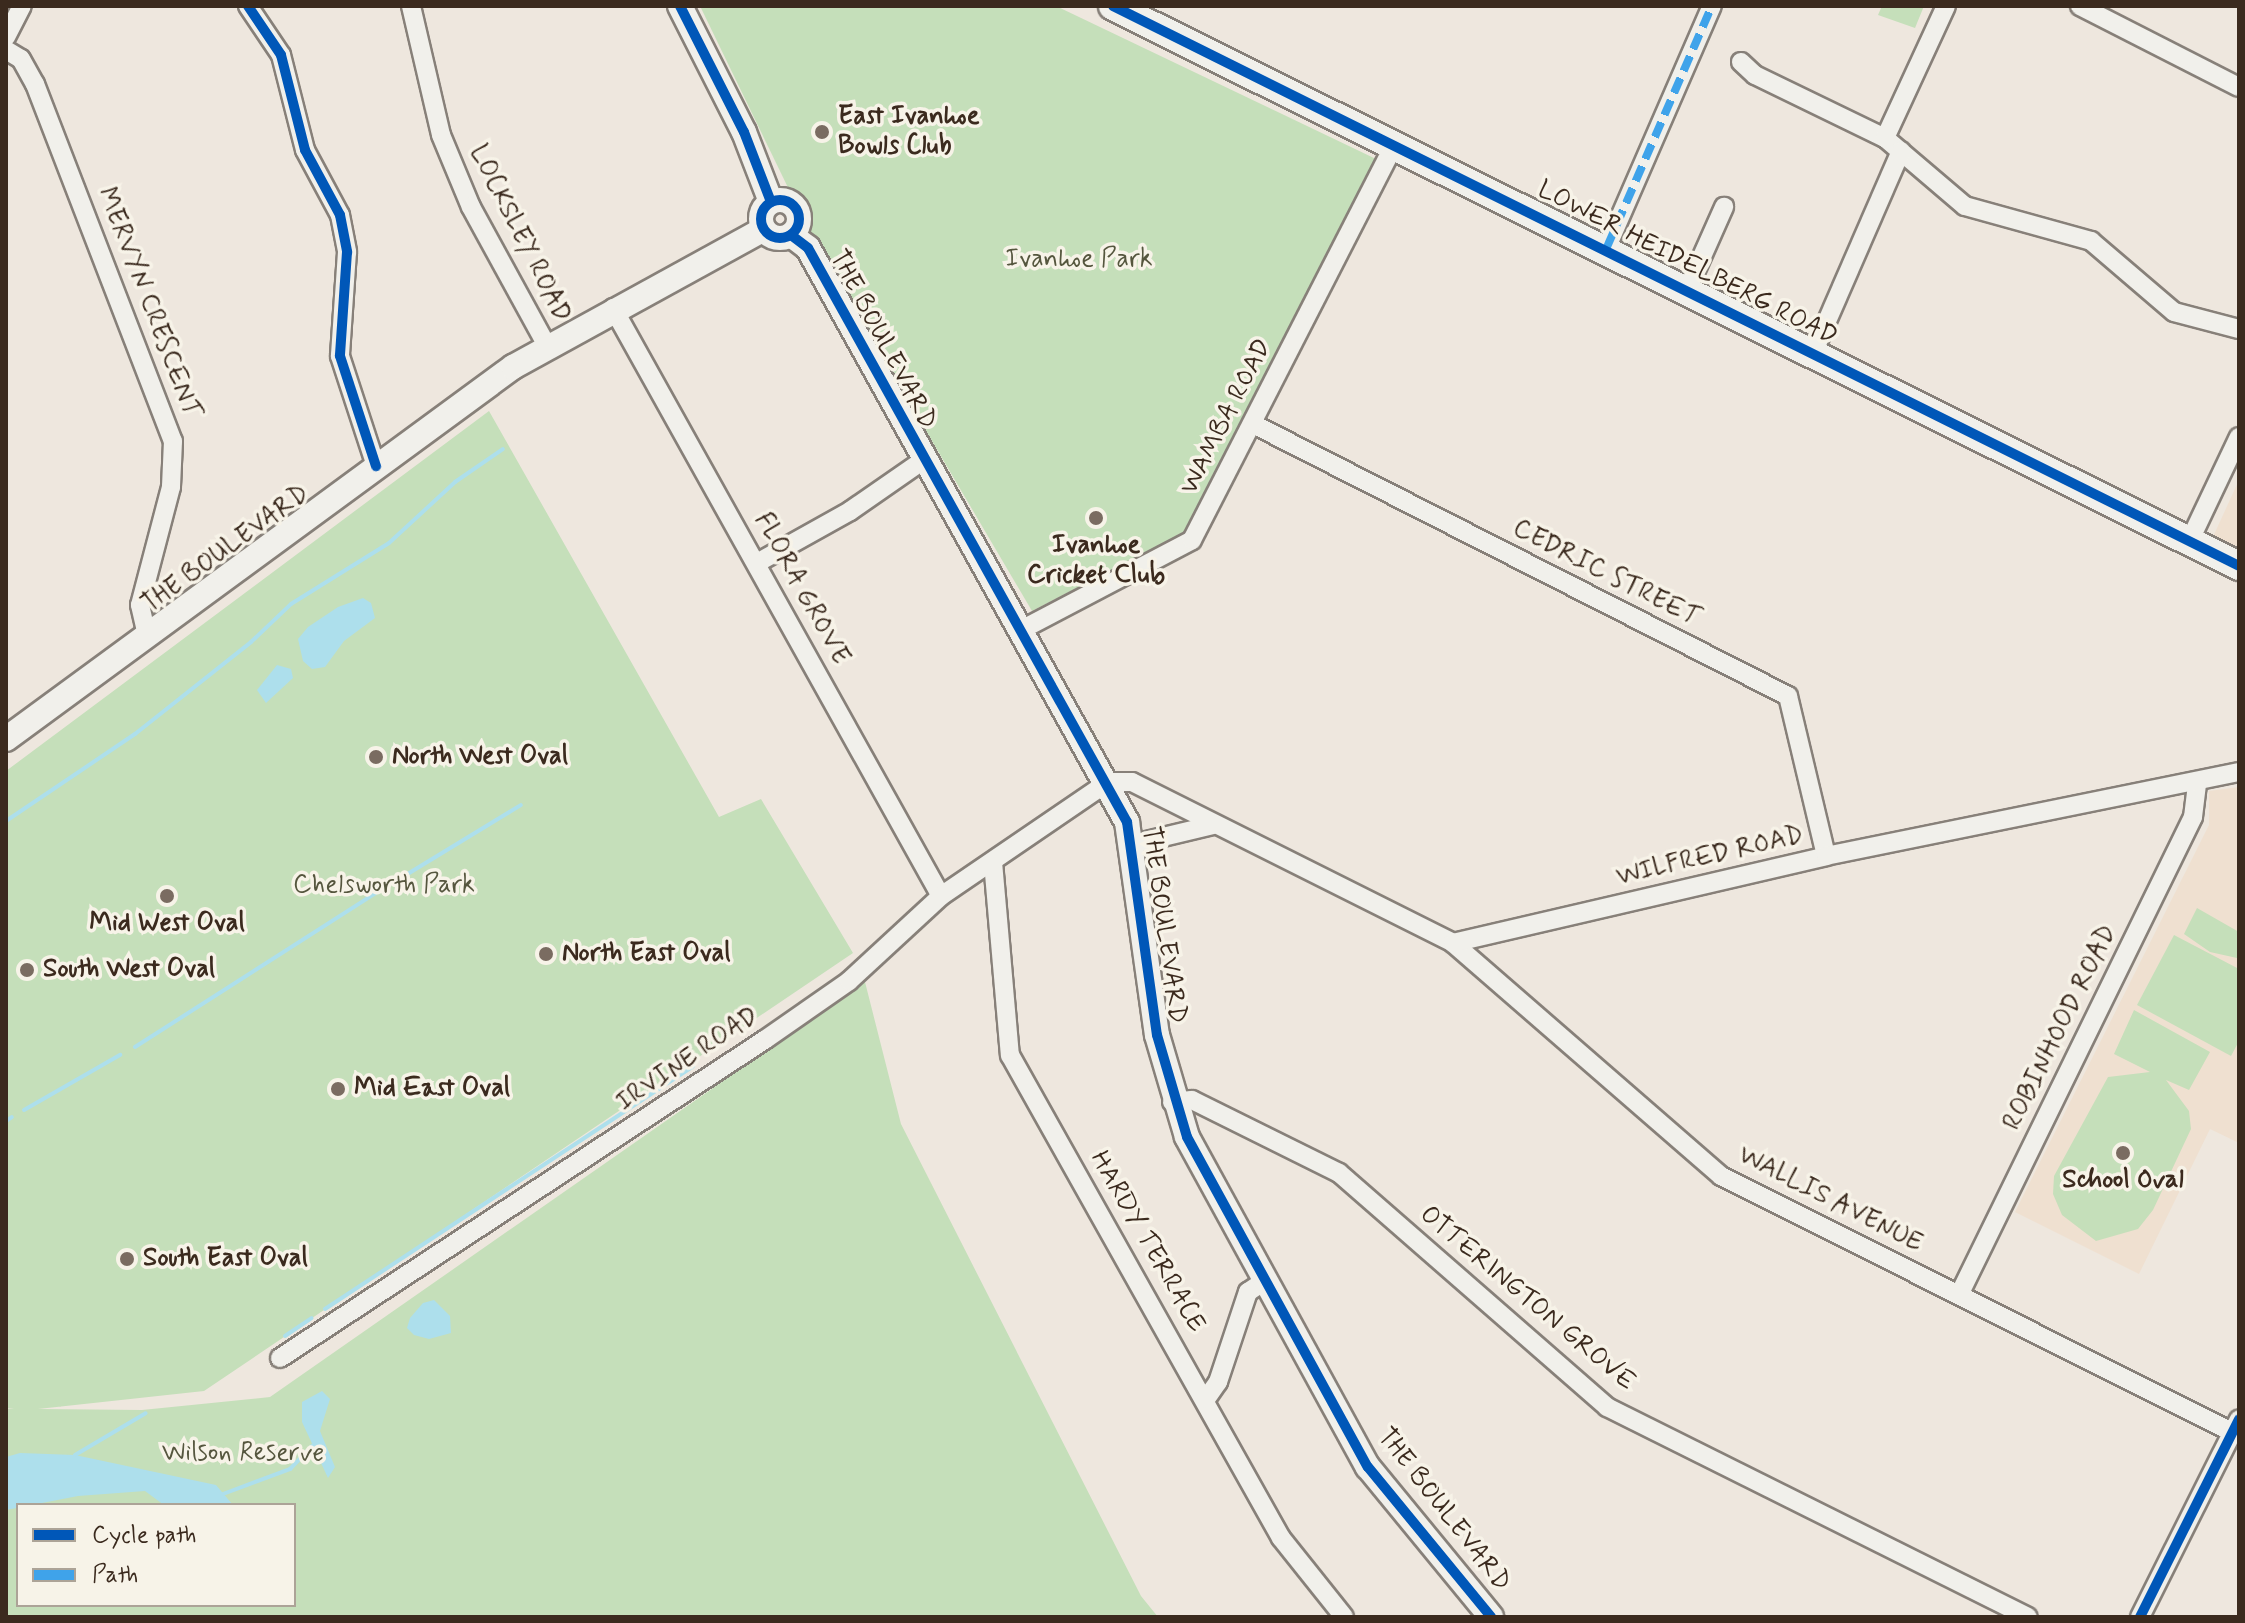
<!DOCTYPE html>
<style>
body{margin:0}
#map{position:relative;width:2245px;height:1623px;overflow:hidden;background:#eee7de;font-family:Mynerve,sans-serif}
div>[style]{position:absolute}
.built>*{inset:0;background:#efe0d0}
.green>*{inset:0;background:#c5dfba}
.water>*{inset:0;background:#addfec}
.stream>*{height:4px;margin:-2px;padding:0 2px;transform-origin:2px;border-radius:2px;background:#addfec}
.roads{filter:drop-shadow(2px 0 #878079) drop-shadow(-2px 0 #878079) drop-shadow(0 2px #878079) drop-shadow(0 -2px #878079)}
.street>*{height:18px;margin:-9px;padding:0 9px;transform-origin:9px;border-radius:9px;background:#f1f0eb}
.secondary>*{height:24px;margin:-12px;padding:0 12px;transform-origin:12px;border-radius:12px;background:#f1f0eb}
.secondary>.ring{margin:-12px;padding:0;box-sizing:content-box;background:none;border:24px solid #f1f0eb;border-radius:50%}
.primary>*{height:28px;margin:-14px;padding:0 14px;transform-origin:14px;border-radius:14px;background:#f1f0eb}
.quiet>*{height:8px;margin-top:-4px;transform-origin:0;background:repeating-linear-gradient(90deg,#3fa3ea 0 16px,transparent 0 24px)}
.cycleway>*{height:10px;margin:-5px;padding:0 5px;transform-origin:5px;border-radius:5px;background:#0057b8}
.cycleway>.ring{margin:-5px;padding:0;box-sizing:content-box;background:none;border:10px solid #0057b8;border-radius:50%}
.dots>*{width:22px;height:22px;translate:-50% -50%;box-sizing:border-box;border:4px solid #f7f3e8;border-radius:50%}
span{translate:-50% -50%;white-space:nowrap;text-align:center;line-height:1.15;-webkit-text-stroke:7px #f7f3e8;paint-order:stroke}
.poi-label{font-size:26px;color:#3b2a1e;font-weight:700}
.left{translate:0 -50%;text-align:left}
.street-label{font-size:26px;color:#3b2a1e}
.park-label{font-size:26px;color:#55563e}
.frame{position:absolute;inset:0;border:8px solid #3b2a1e;pointer-events:none}
.legend{position:absolute;left:16px;top:1503px;width:280px;height:104px;box-sizing:border-box;background:#f7f3e8;border:2px solid #aca397;margin:0;padding:10px 14px;list-style:none;font-size:24px;color:#3b2a1e}
.legend li{display:flex;align-items:center;gap:16px;height:40px}
.legend b{width:40px;border:2px solid #aca397}
</style>
<div id="map">
<div class="built">
<div style="clip-path:polygon(2239px 480px,2239px 551px,2212px 539px)"></div>
<div style="clip-path:polygon(2239px 787px,2239px 1143px,2210px 1129px,2139px 1274px,2015px 1212px,2209px 825px,2209px 791px)"></div>
</div>
<div class="green">
<div style="clip-path:polygon(700px 6px,1056px 6px,1376px 159px,1187px 531px,1032px 611px,812px 237px)"></div>
<div style="clip-path:polygon(1882px 6px,1924px 6px,1915px 28px,1878px 15px)"></div>
<div style="clip-path:polygon(evenodd,489px 411px,719px 817px,761px 799px,853px 953px,204px 1391px,38px 1409px,142px 1410px,270px 1397px,865px 982px,901px 1124px,1141px 1596px,1158px 1617px,6px 1617px,6px 1409px,14px 1409px,6px 1408px,6px 771px,489px 411px,18px 1505px,294px 1505px,294px 1605px,18px 1605px,18px 1505px)"></div>
<div style="clip-path:polygon(2197px 908px,2239px 932px,2239px 966px,2237px 958px,2210px 952px,2184px 934px)"></div>
<div style="clip-path:polygon(2174px 935px,2239px 969px,2239px 1041px,2231px 1056px,2137px 1005px)"></div>
<div style="clip-path:polygon(2134px 1010px,2210px 1052px,2189px 1090px,2166px 1080px,2189px 1111px,2191px 1129px,2153px 1210px,2138px 1229px,2096px 1241px,2062px 1215px,2053px 1194px,2054px 1176px,2108px 1077px,2150px 1072px,2114px 1054px)"></div>
</div>
<div class="water">
<div style="clip-path:polygon(363px 598px,371px 603px,375px 618px,344px 641px,325px 667px,312px 669px,303px 661px,298px 639px,308px 627px,338px 607px)"></div>
<div style="clip-path:polygon(277px 665px,291px 669px,293px 678px,266px 703px,257px 690px)"></div>
<div style="clip-path:polygon(434px 1300px,450px 1316px,451px 1333px,429px 1339px,414px 1335px,407px 1328px,410px 1318px,423px 1303px)"></div>
<div style="clip-path:polygon(322px 1391px,330px 1399px,320px 1431px,335px 1467px,328px 1478px,302px 1422px,302px 1402px)"></div>
<div style="clip-path:polygon(20px 1453px,75px 1455px,216px 1485px,233px 1505px,164px 1505px,145px 1491px,78px 1496px,6px 1510px,6px 1457px)"></div>
</div>
<div class="stream">
<div style="left:6px;top:821px;width:156px;rotate:-34deg"></div>
<div style="left:135px;top:734px;width:148px;rotate:-38.4deg"></div>
<div style="left:251px;top:642px;width:55px;rotate:-43.5deg"></div>
<div style="left:291px;top:604px;width:115px;rotate:-31.9deg"></div>
<div style="left:389px;top:543px;width:90px;rotate:-42.7deg"></div>
<div style="left:455px;top:482px;width:58px;rotate:-34.5deg"></div>
<div style="left:396px;top:881px;width:146px;rotate:-31.3deg"></div>
<div style="left:135px;top:1047px;width:293px;rotate:-32.6deg"></div>
<div style="left:24px;top:1110px;width:111px;rotate:-29.8deg"></div>
<div style="left:6px;top:1121px;width:7px;rotate:-34deg"></div>
<div style="left:325px;top:1309px;width:441px;rotate:-33.4deg"></div>
<div style="left:285px;top:1336px;width:32px;rotate:-34deg"></div>
<div style="left:75px;top:1455px;width:82px;rotate:-30.6deg"></div>
<div style="left:223px;top:1494px;width:72px;rotate:-20.5deg"></div>
<div style="left:290px;top:1469px;width:32px;rotate:-46deg"></div>
</div>
<div class="roads">
<div class="street">
<div style="left:248px;top:6px;width:59px;rotate:56deg"></div>
<div style="left:281px;top:55px;width:98px;rotate:75.8deg"></div>
<div style="left:305px;top:150px;width:74px;rotate:61.7deg"></div>
<div style="left:340px;top:215px;width:38px;rotate:79deg"></div>
<div style="left:347px;top:252px;width:104px;rotate:93.9deg"></div>
<div style="left:340px;top:356px;width:116px;rotate:71.9deg"></div>
<div style="left:411px;top:6px;width:132px;rotate:76.9deg"></div>
<div style="left:441px;top:135px;width:78px;rotate:67.4deg"></div>
<div style="left:471px;top:207px;width:158px;rotate:61.3deg"></div>
<div style="left:2080px;top:6px;width:178px;rotate:27deg"></div>
<div style="left:6px;top:37px;width:35px;rotate:-63deg"></div>
<div style="left:6px;top:50px;width:17px;rotate:31deg"></div>
<div style="left:21px;top:59px;width:29px;rotate:61deg"></div>
<div style="left:35px;top:84px;width:383px;rotate:68.9deg"></div>
<div style="left:173px;top:441px;width:46px;rotate:92.5deg"></div>
<div style="left:171px;top:487px;width:122px;rotate:104.7deg"></div>
<div style="left:140px;top:605px;width:32px;rotate:77deg"></div>
<div style="left:1741px;top:62px;width:19px;rotate:43deg"></div>
<div style="left:1755px;top:75px;width:144px;rotate:25.9deg"></div>
<div style="left:1885px;top:138px;width:105px;rotate:40.4deg"></div>
<div style="left:1965px;top:206px;width:131px;rotate:15.5deg"></div>
<div style="left:2091px;top:241px;width:109px;rotate:40.5deg"></div>
<div style="left:2174px;top:312px;width:67px;rotate:14.7deg"></div>
<div style="left:1885px;top:138px;width:145px;rotate:-65.2deg"></div>
<div style="left:1607px;top:247px;width:263px;rotate:-66.5deg"></div>
<div style="left:1688px;top:288px;width:89px;rotate:-66deg"></div>
<div style="left:613px;top:308px;width:673px;rotate:60.85deg"></div>
<div style="left:1814px;top:351px;width:218px;rotate:-66.5deg"></div>
<div style="left:1253px;top:424px;width:600px;rotate:26.95deg"></div>
<div style="left:1788px;top:696px;width:164px;rotate:76.6deg"></div>
<div style="left:2190px;top:540px;width:114px;rotate:-64.6deg"></div>
<div style="left:757px;top:563px;width:107px;rotate:-29.2deg"></div>
<div style="left:850px;top:511px;width:88px;rotate:-34.8deg"></div>
<div style="left:1019px;top:631px;width:195px;rotate:-27.7deg"></div>
<div style="left:1192px;top:540px;width:445px;rotate:-62.9deg"></div>
<div style="left:1134px;top:844px;width:81px;rotate:-13.5deg"></div>
<div style="left:993px;top:862px;width:194px;rotate:85deg"></div>
<div style="left:1010px;top:1055px;width:554px;rotate:60.7deg"></div>
<div style="left:1281px;top:1538px;width:101px;rotate:51.4deg"></div>
<div style="left:1453px;top:943px;width:355px;rotate:41deg"></div>
<div style="left:1721px;top:1176px;width:572px;rotate:26.61deg"></div>
<div style="left:1172px;top:1102px;width:20px;rotate:-6deg"></div>
<div style="left:1192px;top:1100px;width:164px;rotate:26.4deg"></div>
<div style="left:1339px;top:1173px;width:356px;rotate:41.1deg"></div>
<div style="left:1607px;top:1407px;width:470px;rotate:26.5deg"></div>
<div style="left:1960px;top:1293px;width:530px;rotate:-63.92deg"></div>
<div style="left:2193px;top:817px;width:35px;rotate:-83deg"></div>
<div style="left:280px;top:1358px;width:581px;rotate:-33.28deg"></div>
<div style="left:766px;top:1039px;width:101px;rotate:-34.9deg"></div>
<div style="left:849px;top:981px;width:125px;rotate:-42.7deg"></div>
<div style="left:941px;top:896px;width:202px;rotate:-34.3deg"></div>
<div style="left:1108px;top:782px;width:24px"></div>
<div style="left:1132px;top:782px;width:359px;rotate:26.6deg"></div>
<div style="left:1453px;top:943px;width:383px;rotate:-13.1deg"></div>
<div style="left:1826px;top:856px;width:421px;rotate:-11.5deg"></div>
<div style="left:1206px;top:1399px;width:21px;rotate:-55deg"></div>
<div style="left:1218px;top:1382px;width:95px;rotate:-71.6deg"></div>
<div style="left:1248px;top:1292px;width:18px;rotate:-34deg"></div>
<div style="left:2140px;top:1617px;width:221px;rotate:-63.4deg"></div>
</div>
<div class="secondary">
<div style="left:680px;top:6px;width:141px;rotate:63.1deg"></div>
<div style="left:744px;top:132px;width:75px;rotate:68.9deg"></div>
<div class="ring" style="left:761px;top:200px;width:14px;height:14px"></div>
<div style="left:791px;top:235px;width:21px;rotate:37deg"></div>
<div style="left:808px;top:248px;width:657px;rotate:60.94deg"></div>
<div style="left:1127px;top:822px;width:215px;rotate:82deg"></div>
<div style="left:1157px;top:1035px;width:106px;rotate:73.6deg"></div>
<div style="left:1187px;top:1137px;width:376px;rotate:61.3deg"></div>
<div style="left:1368px;top:1467px;width:194px;rotate:50.6deg"></div>
<div style="left:6px;top:739px;width:629px;rotate:-36.27deg"></div>
<div style="left:513px;top:367px;width:286px;rotate:-28.8deg"></div>
</div>
<div class="primary">
<div style="left:1113px;top:6px;width:1258px;rotate:26.44deg"></div>
</div>
</div>
<div class="quiet">
<div style="left:1607px;top:247px;width:263px;rotate:-66.5deg"></div>
</div>
<div class="cycleway">
<div style="left:248px;top:6px;width:59px;rotate:56deg"></div>
<div style="left:281px;top:55px;width:98px;rotate:75.8deg"></div>
<div style="left:305px;top:150px;width:74px;rotate:61.7deg"></div>
<div style="left:340px;top:215px;width:38px;rotate:79deg"></div>
<div style="left:347px;top:252px;width:104px;rotate:93.9deg"></div>
<div style="left:340px;top:356px;width:116px;rotate:71.9deg"></div>
<div style="left:680px;top:6px;width:141px;rotate:63.1deg"></div>
<div style="left:744px;top:132px;width:75px;rotate:68.9deg"></div>
<div style="left:1113px;top:6px;width:1258px;rotate:26.44deg"></div>
<div class="ring" style="left:761px;top:200px;width:28px;height:28px"></div>
<div style="left:791px;top:235px;width:21px;rotate:37deg"></div>
<div style="left:808px;top:248px;width:657px;rotate:60.94deg"></div>
<div style="left:1127px;top:822px;width:215px;rotate:82deg"></div>
<div style="left:1157px;top:1035px;width:106px;rotate:73.6deg"></div>
<div style="left:1187px;top:1137px;width:376px;rotate:61.3deg"></div>
<div style="left:1368px;top:1467px;width:194px;rotate:50.6deg"></div>
<div style="left:2140px;top:1617px;width:221px;rotate:-63.4deg"></div>
</div>
<div class="dots">
<div style="left:822px;top:132px;background:#7a6c61"></div>
<div style="left:1096px;top:518px;background:#7a6c61"></div>
<div style="left:376px;top:757px;background:#7a6c61"></div>
<div style="left:167px;top:896px;background:#7a6c61"></div>
<div style="left:546px;top:954px;background:#7a6c61"></div>
<div style="left:27px;top:970px;background:#7a6c61"></div>
<div style="left:338px;top:1089px;background:#7a6c61"></div>
<div style="left:2123px;top:1153px;background:#7a6c61"></div>
<div style="left:127px;top:1259px;background:#7a6c61"></div>
</div>
<div class="poi-label">
<span class="left" style="left:838px;top:132px">East Ivanhoe<br>Bowls Club</span>
<span style="left:1096px;top:561px">Ivanhoe<br>Cricket Club</span>
<span class="left" style="left:392px;top:757px">North West Oval</span>
<span style="left:167px;top:924px">Mid West Oval</span>
<span class="left" style="left:562px;top:954px">North East Oval</span>
<span class="left" style="left:43px;top:970px">South West Oval</span>
<span class="left" style="left:354px;top:1089px">Mid East Oval</span>
<span style="left:2123px;top:1181px">School Oval</span>
<span class="left" style="left:143px;top:1259px">South East Oval</span>
</div>
<div class="street-label">
<span style="left:519px;top:234px;rotate:63deg">LOCKSLEY ROAD</span>
<span style="left:1687px;top:264px;rotate:27deg">LOWER HEIDELBERG ROAD</span>
<span style="left:148px;top:303px;rotate:69deg">MERVYN CRESCENT</span>
<span style="left:882px;top:340px;rotate:62deg">THE BOULEVARD</span>
<span style="left:1227px;top:417px;rotate:-63deg">WAMBA ROAD</span>
<span style="left:226px;top:550px;rotate:-36deg">THE BOULEVARD</span>
<span style="left:1606px;top:574px;rotate:27deg">CEDRIC STREET</span>
<span style="left:801px;top:589px;rotate:61deg">FLORA GROVE</span>
<span style="left:1710px;top:857px;rotate:-13deg">WILFRED ROAD</span>
<span style="left:1163px;top:925px;rotate:82deg">THE BOULEVARD</span>
<span style="left:2061px;top:1028px;rotate:-64deg">ROBINHOOD ROAD</span>
<span style="left:688px;top:1060px;rotate:-34deg">IRVINE ROAD</span>
<span style="left:1830px;top:1200px;rotate:27deg">WALLIS AVENUE</span>
<span style="left:1147px;top:1242px;rotate:60deg">HARDY TERRACE</span>
<span style="left:1527px;top:1299px;rotate:40deg">OTTERINGTON GROVE</span>
<span style="left:1443px;top:1510px;rotate:52deg">THE BOULEVARD</span>
</div>
<div class="park-label">
<span style="left:1079px;top:260px">Ivanhoe Park</span>
<span style="left:384px;top:886px">Chelsworth Park</span>
<span style="left:243px;top:1454px">Wilson Reserve</span>
</div>
<div class="frame"></div>
<ul class="legend">
<li><b style="height:10px;background:#0057b8"></b>Cycle path</li>
<li><b style="height:10px;background:#3fa3ea"></b>Path</li>
</ul>
</div>
